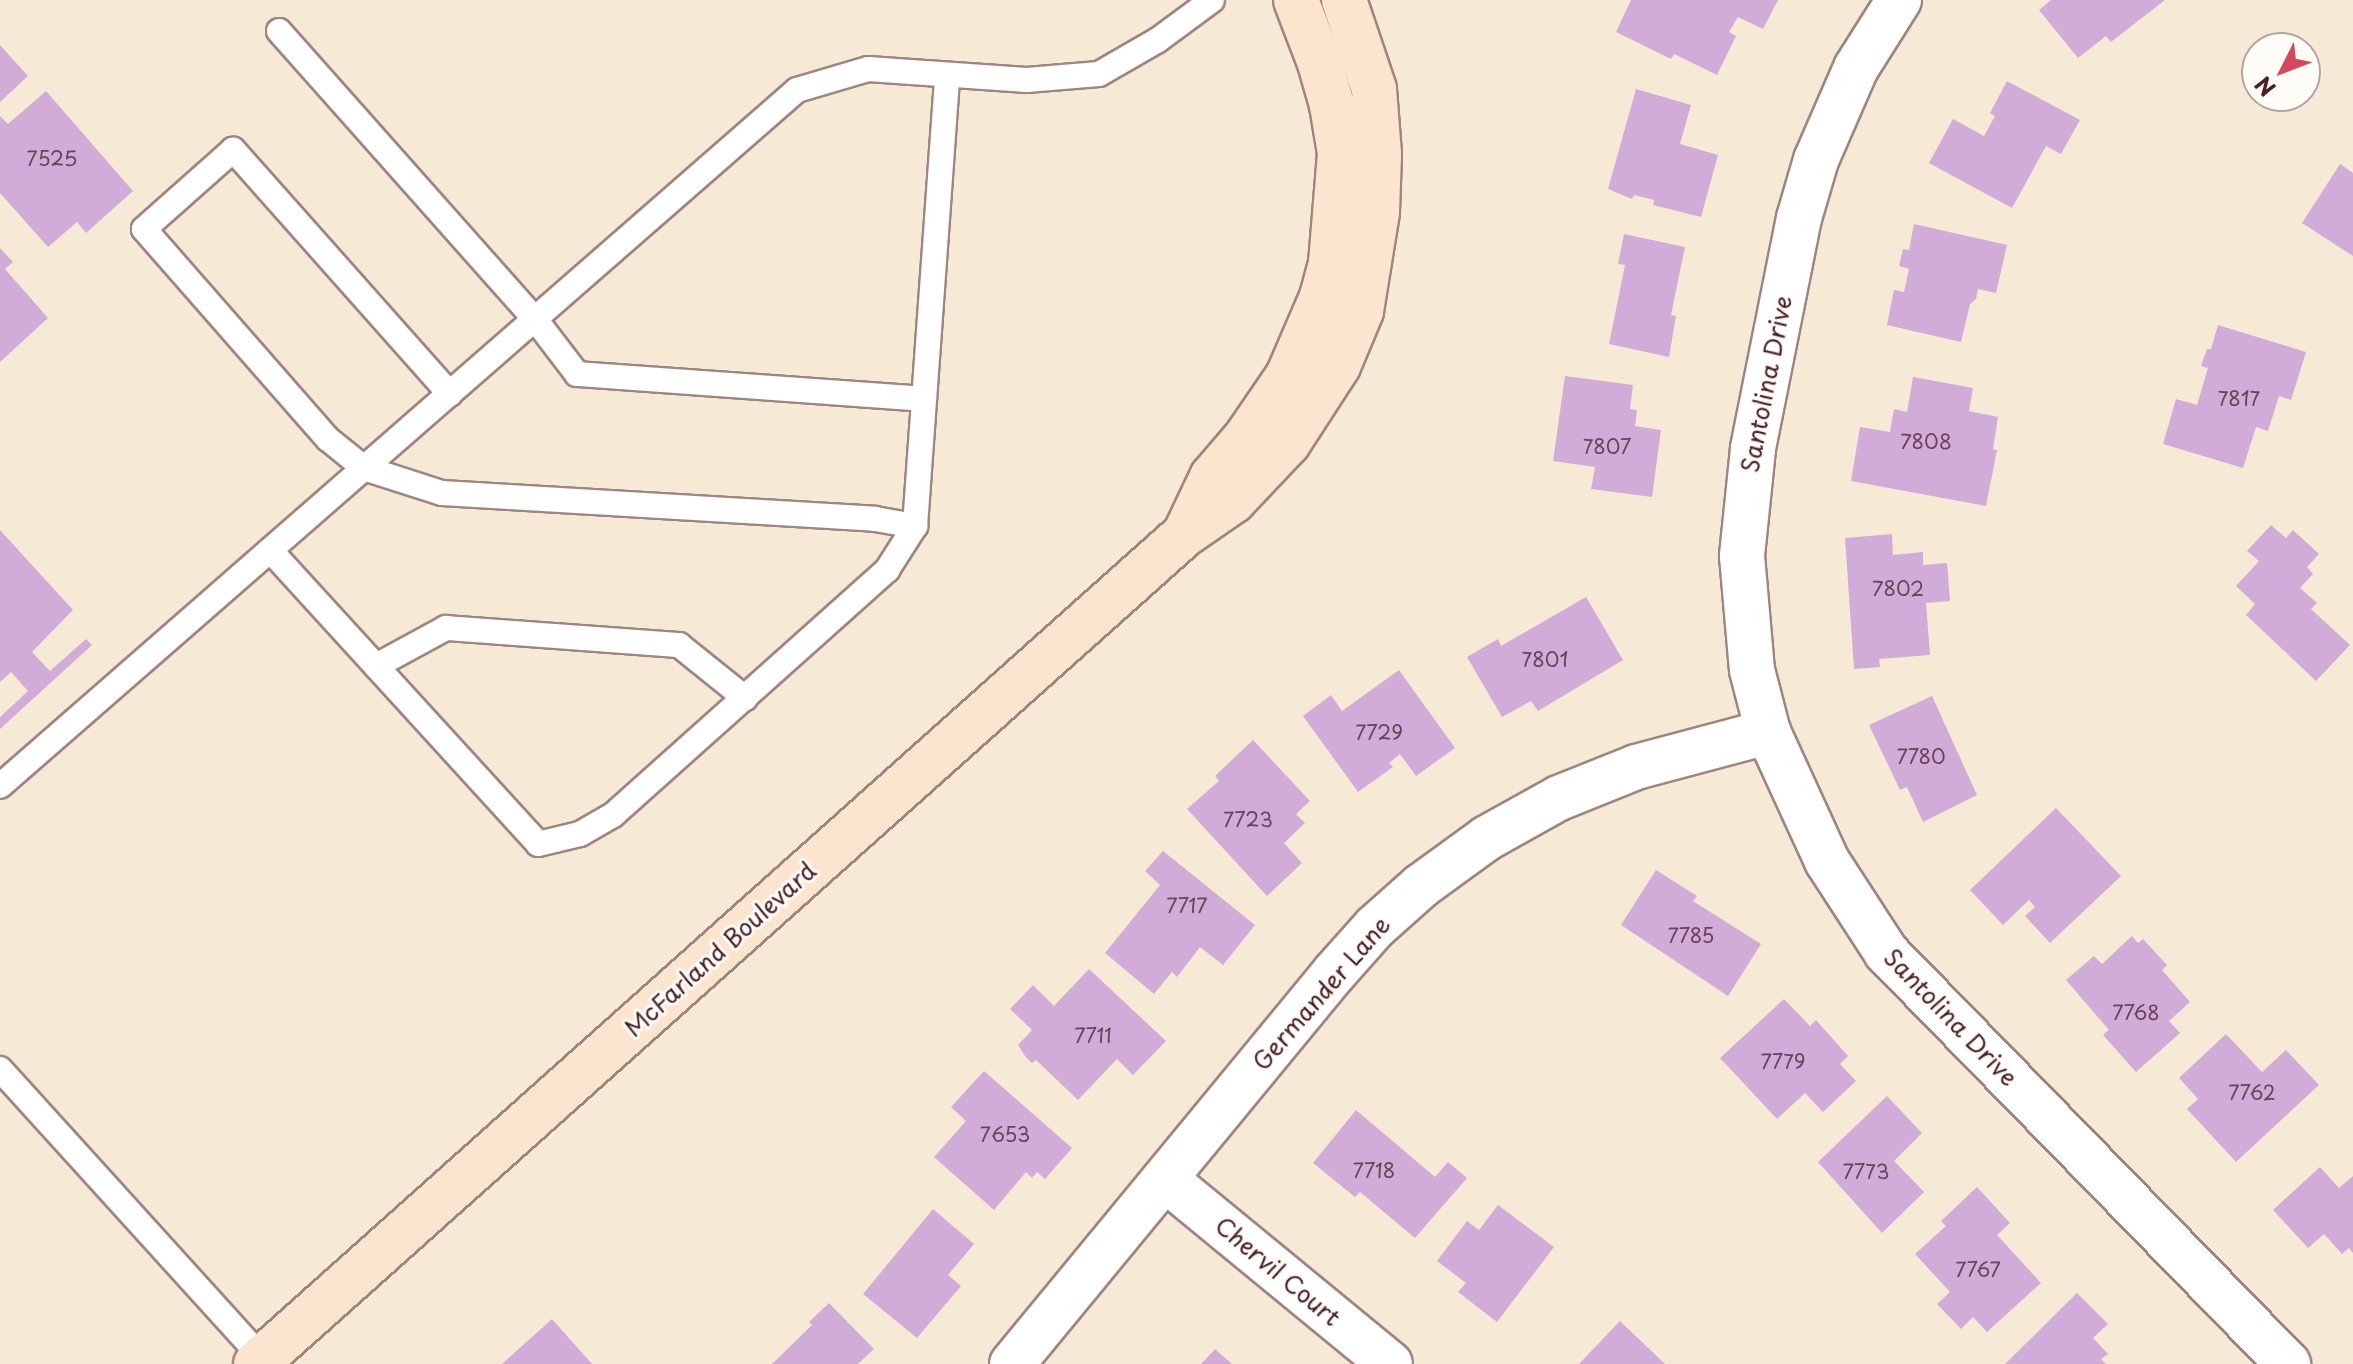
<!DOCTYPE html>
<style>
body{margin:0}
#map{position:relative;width:2353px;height:1364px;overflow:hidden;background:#f6ead6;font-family:"Playpen Sans",sans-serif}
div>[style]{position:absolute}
.building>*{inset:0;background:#d1acd8}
.roads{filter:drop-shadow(2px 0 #a08480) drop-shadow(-2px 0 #a08480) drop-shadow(0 2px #a08480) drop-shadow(0 -2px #a08480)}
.lane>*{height:24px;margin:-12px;padding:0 12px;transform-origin:12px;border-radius:12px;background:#fff}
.street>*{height:44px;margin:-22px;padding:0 22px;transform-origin:22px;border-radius:22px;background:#fff}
.secondary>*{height:44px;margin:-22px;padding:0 22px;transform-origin:22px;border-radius:22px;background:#fce5cf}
span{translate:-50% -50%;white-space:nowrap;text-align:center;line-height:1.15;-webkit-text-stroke:6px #fdfcf7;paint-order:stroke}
.number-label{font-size:20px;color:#6c4256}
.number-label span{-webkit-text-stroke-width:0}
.street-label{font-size:24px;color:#4a1f2b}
.north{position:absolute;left:2241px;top:32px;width:80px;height:80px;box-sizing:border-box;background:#fdfcf7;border:2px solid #b5a4a5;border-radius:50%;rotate:228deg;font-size:22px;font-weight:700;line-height:32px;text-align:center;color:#4a1f2b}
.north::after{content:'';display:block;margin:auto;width:28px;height:36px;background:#d1495b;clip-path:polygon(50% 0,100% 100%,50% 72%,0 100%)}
</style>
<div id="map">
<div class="building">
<div style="clip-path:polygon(1631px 0,1778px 0,1763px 29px,1738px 17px,1729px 32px,1736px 36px,1717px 75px,1674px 54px,1671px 59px,1616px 32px)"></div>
<div style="clip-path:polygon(2051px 0,2165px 0,2111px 42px,2106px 36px,2078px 58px,2039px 10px)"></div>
<div style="clip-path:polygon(0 45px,28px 76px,0 102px)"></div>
<div style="clip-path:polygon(2007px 81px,2080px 120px,2061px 154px,2046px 146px,2012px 208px,1929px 163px,1953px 119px,1984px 136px,1995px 116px,1990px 113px)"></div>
<div style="clip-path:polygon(1636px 89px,1691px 105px,1680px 144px,1718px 155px,1701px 217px,1653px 205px,1654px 200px,1634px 195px,1632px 199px,1608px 189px)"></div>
<div style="clip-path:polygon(46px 91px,133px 191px,86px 233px,77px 222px,48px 247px,0 193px,0 116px,8px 124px)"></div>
<div style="clip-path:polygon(2340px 164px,2353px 173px,2353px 256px,2302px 223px)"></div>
<div style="clip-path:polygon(1914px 224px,2007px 245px,1996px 293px,1978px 289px,1976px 299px,1970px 304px,1961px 342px,1887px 325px,1894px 290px,1904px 292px,1909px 269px,1899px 266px,1903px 249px,1909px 250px)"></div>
<div style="clip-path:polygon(1624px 234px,1685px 247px,1671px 315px,1676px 316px,1669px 357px,1609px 344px,1625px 265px,1618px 264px)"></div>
<div style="clip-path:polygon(0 248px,13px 262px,5px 269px,48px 318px,0 362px)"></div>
<div style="clip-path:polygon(2218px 325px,2306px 352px,2291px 400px,2279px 396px,2268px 431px,2256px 427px,2243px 468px,2163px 444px,2176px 399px,2197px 405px,2208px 368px,2201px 366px,2207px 349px,2211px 349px)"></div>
<div style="clip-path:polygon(1565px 376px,1633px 385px,1630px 409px,1637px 410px,1635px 426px,1661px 430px,1652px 497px,1591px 489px,1595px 467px,1553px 461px)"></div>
<div style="clip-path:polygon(1913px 377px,1973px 388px,1969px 411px,1998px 417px,1993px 449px,1997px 450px,1986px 506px,1851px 481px,1860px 427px,1890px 432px,1894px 409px,1907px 412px)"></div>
<div style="clip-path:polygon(2271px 525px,2286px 538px,2293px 530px,2319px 554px,2307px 567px,2313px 574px,2300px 588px,2317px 603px,2311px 609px,2350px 645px,2316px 681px,2246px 615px,2255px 604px,2236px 586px,2259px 561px,2247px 551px)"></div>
<div style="clip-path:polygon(0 530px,73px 610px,32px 652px,50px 671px,86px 639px,92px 645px,0 729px,0 717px,28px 691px,11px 672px,0 682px)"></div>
<div style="clip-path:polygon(1892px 534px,1893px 555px,1923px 552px,1923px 565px,1947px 563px,1950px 601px,1926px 603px,1930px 655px,1879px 659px,1880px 667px,1854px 669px,1845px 538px)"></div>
<div style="clip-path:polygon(1586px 597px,1623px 660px,1538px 711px,1531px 701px,1502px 717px,1467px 657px,1498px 639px,1501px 646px)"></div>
<div style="clip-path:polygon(1399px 670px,1455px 748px,1416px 776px,1400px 754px,1389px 763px,1393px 767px,1358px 792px,1303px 716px,1331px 695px,1342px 711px)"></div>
<div style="clip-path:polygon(1932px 696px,1977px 795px,1923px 822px,1907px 787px,1900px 790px,1869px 725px)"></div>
<div style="clip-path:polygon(1253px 740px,1310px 801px,1296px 814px,1305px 823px,1284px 843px,1302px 863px,1267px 896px,1187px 809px,1219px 781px,1215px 776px)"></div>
<div style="clip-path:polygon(2056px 808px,2121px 876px,2050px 943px,2025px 916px,2035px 907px,2029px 900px,2003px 925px,1970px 890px)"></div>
<div style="clip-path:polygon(1163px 851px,1255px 925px,1223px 965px,1200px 947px,1177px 977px,1172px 972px,1154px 994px,1105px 953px,1160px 885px,1145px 871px)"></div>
<div style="clip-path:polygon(1656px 870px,1697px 896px,1693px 901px,1761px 944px,1728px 996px,1621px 925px)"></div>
<div style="clip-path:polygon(2132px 936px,2138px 943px,2143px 939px,2167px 965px,2162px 970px,2190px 1002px,2169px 1021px,2180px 1033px,2136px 1072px,2103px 1035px,2109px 1030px,2066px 980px,2094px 956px,2102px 964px)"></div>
<div style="clip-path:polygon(1089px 969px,1166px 1041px,1133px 1075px,1117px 1059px,1078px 1100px,1036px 1060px,1032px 1063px,1025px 1056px,1018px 1045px,1032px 1030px,1010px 1009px,1033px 985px,1054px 1006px)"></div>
<div style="clip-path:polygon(1784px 999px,1810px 1026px,1816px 1020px,1848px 1056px,1840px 1064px,1856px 1081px,1823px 1112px,1805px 1093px,1777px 1119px,1720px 1058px)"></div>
<div style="clip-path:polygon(2226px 1034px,2262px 1072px,2286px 1050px,2319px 1085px,2236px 1162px,2187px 1109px,2198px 1099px,2179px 1078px)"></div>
<div style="clip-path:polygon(984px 1071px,1072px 1148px,1045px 1179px,1037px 1172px,1032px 1178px,1026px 1172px,994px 1210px,934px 1157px,966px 1121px,951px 1107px)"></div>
<div style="clip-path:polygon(1887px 1096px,1922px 1133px,1894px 1161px,1924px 1192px,1882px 1233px,1818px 1162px)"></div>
<div style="clip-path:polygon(1356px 1110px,1435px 1177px,1448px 1162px,1467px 1178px,1415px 1238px,1360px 1192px,1355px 1197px,1313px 1163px)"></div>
<div style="clip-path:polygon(2320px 1167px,2339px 1188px,2353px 1176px,2353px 1253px,2349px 1248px,2342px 1254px,2324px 1234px,2308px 1248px,2273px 1210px)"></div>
<div style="clip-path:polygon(1977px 1187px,2010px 1223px,1997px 1235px,2041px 1283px,1987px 1332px,1973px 1317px,1961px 1329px,1937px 1304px,1950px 1292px,1915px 1254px,1946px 1226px,1941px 1221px)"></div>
<div style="clip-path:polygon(1498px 1205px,1554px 1247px,1497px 1322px,1458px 1292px,1466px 1283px,1437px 1261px,1467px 1221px,1479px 1230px)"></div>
<div style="clip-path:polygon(933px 1209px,974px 1244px,948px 1275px,961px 1286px,917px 1338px,863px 1294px)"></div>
<div style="clip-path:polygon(2077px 1293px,2108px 1324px,2093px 1338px,2108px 1354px,2101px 1359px,2106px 1364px,2005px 1364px)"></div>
<div style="clip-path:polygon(829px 1303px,874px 1349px,858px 1364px,772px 1364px,812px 1325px,809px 1322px)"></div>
<div style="clip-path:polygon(552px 1319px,592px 1364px,502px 1364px)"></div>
<div style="clip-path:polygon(1620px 1321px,1665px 1364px,1579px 1364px)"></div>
<div style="clip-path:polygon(1215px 1349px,1232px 1364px,1201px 1364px)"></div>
</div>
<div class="roads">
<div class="lane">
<div style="left:279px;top:31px;width:385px;rotate:48.4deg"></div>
<div style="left:535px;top:319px;width:69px;rotate:52.6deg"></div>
<div style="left:577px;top:374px;width:348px;rotate:4.1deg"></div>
<div style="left:450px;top:394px;width:327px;rotate:-131.6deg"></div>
<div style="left:233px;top:150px;width:119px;rotate:138.4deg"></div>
<div style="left:144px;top:229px;width:279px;rotate:48.8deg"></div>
<div style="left:328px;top:439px;width:46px;rotate:38.9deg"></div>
<div style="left:364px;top:468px;width:82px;rotate:17.8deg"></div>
<div style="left:442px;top:493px;width:434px;rotate:3.4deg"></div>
<div style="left:875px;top:519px;width:41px;rotate:9.9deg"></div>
<div style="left:270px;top:550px;width:398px;rotate:47.6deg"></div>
<div style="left:538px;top:844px;width:43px;rotate:-13.4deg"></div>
<div style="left:580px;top:834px;width:38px;rotate:-30deg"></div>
<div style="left:613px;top:815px;width:368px;rotate:-41.8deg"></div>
<div style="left:887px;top:570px;width:52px;rotate:-57.5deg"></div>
<div style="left:915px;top:526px;width:452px;rotate:-85.9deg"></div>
<div style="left:376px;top:666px;width:80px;rotate:-28.5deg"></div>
<div style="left:446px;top:628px;width:234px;rotate:4.2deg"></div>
<div style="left:679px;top:645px;width:85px;rotate:38.8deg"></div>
<div style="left:0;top:786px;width:1058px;rotate:-41.13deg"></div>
<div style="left:797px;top:90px;width:74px;rotate:-16.5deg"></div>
<div style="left:868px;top:69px;width:159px;rotate:4deg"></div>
<div style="left:1027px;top:80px;width:72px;rotate:-4.8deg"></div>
<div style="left:1099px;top:74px;width:68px;rotate:-30deg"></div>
<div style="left:1158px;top:40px;width:67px;rotate:-36.5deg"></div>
<div style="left:0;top:1069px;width:390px;rotate:47.8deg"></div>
</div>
<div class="street">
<div style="left:1899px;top:0;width:80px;rotate:122.3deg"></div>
<div style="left:1856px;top:68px;width:100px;rotate:113.5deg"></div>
<div style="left:1816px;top:160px;width:60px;rotate:106.3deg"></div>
<div style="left:1799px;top:218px;width:236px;rotate:101.3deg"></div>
<div style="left:1753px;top:449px;width:108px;rotate:95.9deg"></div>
<div style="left:1742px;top:556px;width:114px;rotate:85deg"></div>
<div style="left:1752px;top:670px;width:64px;rotate:75.5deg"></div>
<div style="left:1768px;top:732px;width:142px;rotate:65.4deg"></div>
<div style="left:1827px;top:861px;width:108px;rotate:57deg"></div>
<div style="left:1886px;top:952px;width:576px;rotate:45.7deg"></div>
<div style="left:1165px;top:1179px;width:291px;rotate:39.4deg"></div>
<div style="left:1012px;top:1364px;width:507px;rotate:-50.53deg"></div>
<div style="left:1334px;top:973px;width:62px;rotate:-48.3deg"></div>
<div style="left:1375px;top:927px;width:62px;rotate:-41.7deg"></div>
<div style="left:1421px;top:886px;width:82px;rotate:-36deg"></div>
<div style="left:1487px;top:838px;width:82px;rotate:-29.1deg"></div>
<div style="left:1559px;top:798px;width:83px;rotate:-21.9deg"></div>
<div style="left:1636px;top:767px;width:137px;rotate:-14.9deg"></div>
</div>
<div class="secondary">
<div style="left:1186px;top:532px;width:61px;rotate:-64.7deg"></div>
<div style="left:1212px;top:477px;width:54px;rotate:-49.5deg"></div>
<div style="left:1247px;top:436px;width:73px;rotate:-55.7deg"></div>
<div style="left:1288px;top:376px;width:86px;rotate:-66.7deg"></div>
<div style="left:1322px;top:297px;width:35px;rotate:-75deg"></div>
<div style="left:1331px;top:263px;width:110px;rotate:-85.3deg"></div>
<div style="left:1340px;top:153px;width:49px;rotate:-99.5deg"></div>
<div style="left:1332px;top:105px;width:44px;rotate:-105.9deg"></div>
<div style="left:1320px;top:63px;width:67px;rotate:-110.9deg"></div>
<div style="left:256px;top:1364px;width:1246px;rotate:-41.78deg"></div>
<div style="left:1185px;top:534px;width:58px;rotate:-34.5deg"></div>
<div style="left:1233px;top:501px;width:80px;rotate:-46.5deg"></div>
<div style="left:1288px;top:443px;width:92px;rotate:-57deg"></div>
<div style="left:1338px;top:366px;width:60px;rotate:-67.3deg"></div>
<div style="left:1361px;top:311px;width:100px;rotate:-80.8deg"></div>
<div style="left:1377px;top:212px;width:58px;rotate:-88deg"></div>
<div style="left:1379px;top:154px;width:65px;rotate:-94.4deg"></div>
<div style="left:1374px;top:89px;width:94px;rotate:-108.6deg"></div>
</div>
</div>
<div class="number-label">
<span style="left:52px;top:158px">7525</span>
<span style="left:2239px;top:398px">7817</span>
<span style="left:1926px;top:441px">7808</span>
<span style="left:1607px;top:446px">7807</span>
<span style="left:1898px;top:588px">7802</span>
<span style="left:1545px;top:659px">7801</span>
<span style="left:1379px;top:732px">7729</span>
<span style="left:1921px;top:756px">7780</span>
<span style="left:1248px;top:819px">7723</span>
<span style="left:1187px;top:905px">7717</span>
<span style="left:1691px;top:935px">7785</span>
<span style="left:2136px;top:1012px">7768</span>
<span style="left:1093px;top:1035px">7711</span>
<span style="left:1783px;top:1061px">7779</span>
<span style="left:2252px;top:1092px">7762</span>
<span style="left:1005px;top:1134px">7653</span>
<span style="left:1374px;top:1170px">7718</span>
<span style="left:1866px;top:1171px">7773</span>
<span style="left:1978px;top:1269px">7767</span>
</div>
<div class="street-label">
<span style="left:1766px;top:384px;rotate:-79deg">Santolina Drive</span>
<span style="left:720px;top:949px;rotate:-42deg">McFarland Boulevard</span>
<span style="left:1321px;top:993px;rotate:-49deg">Germander Lane</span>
<span style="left:1951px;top:1017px;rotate:46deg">Santolina Drive</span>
<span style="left:1278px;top:1271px;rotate:40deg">Chervil Court</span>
</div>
<div class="north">N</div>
</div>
